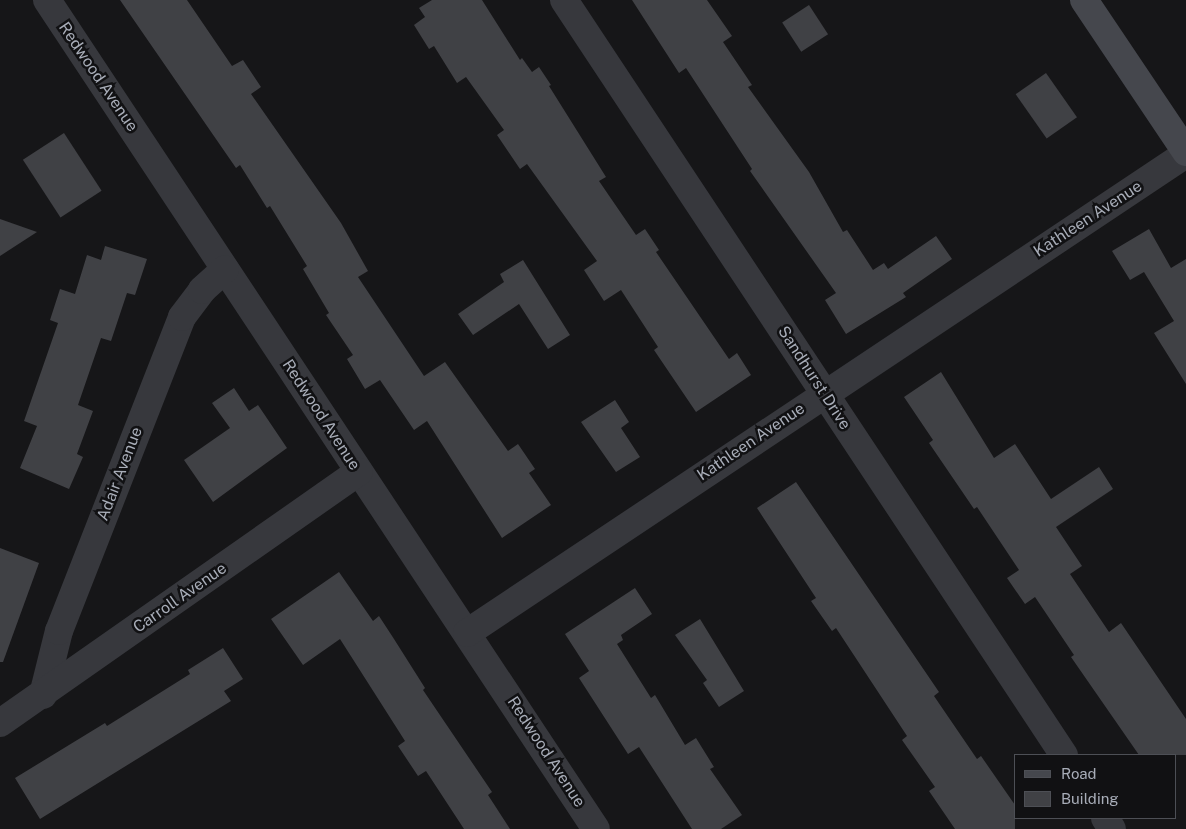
<!DOCTYPE html>
<style>
body{margin:0}
#map{position:relative;width:1186px;height:829px;overflow:hidden;background:#161618;font-family:"Public Sans",sans-serif}
div>[style]{position:absolute}
.building>*{inset:0;background:#404145;transform-origin:0 0}
.minor>*{height:28px;margin:-14px;padding:0 14px;transform-origin:14px;border-radius:14px;background:#37383d}
.secondary>*{height:28px;margin:-14px;padding:0 14px;transform-origin:14px;border-radius:14px;background:#45474d}
span{translate:-50% -50%;white-space:nowrap;text-align:center;line-height:1.15;-webkit-text-stroke:5px #111113;paint-order:stroke}
.street-label{font-size:16px;color:#a8adb8}
.legend{position:absolute;left:1014px;top:754px;width:162px;height:65px;box-sizing:border-box;background:#111113;border:1px solid #4d4f55;margin:0;padding:6px 9px;list-style:none;font-size:15px;color:#a8adb8}
.legend li{display:flex;align-items:center;gap:10px;height:25px}
.legend b{width:25px;border:1px solid #4d4f55}
</style>
<div id="map">
<div class="building">
<div style="clip-path:polygon(120px 0,187px 0,232px 66px,243px 60px,261px 87px,251px 94px,341px 223px,368px 271px,358px 277px,424px 376px,445px 362px,508px 451px,518px 444px,535px 469px,529px 473px,551px 505px,502px 538px,427px 421px,414px 430px,380px 380px,365px 389px,347px 359px,353px 355px,326px 315px,329px 313px,303px 269px,307px 266px,270px 206px,267px 208px,240px 165px,236px 168px)"></div>
<div style="clip-path:polygon(432px 0,482px 0,520px 60px,522px 58px,532px 72px,539px 67px,551px 85px,549px 86px,606px 177px,599px 181px,636px 235px,645px 229px,659px 250px,656px 252px,729px 359px,737px 353px,751px 375px,696px 412px,654px 350px,658px 347px,621px 290px,604px 301px,584px 270px,597px 261px,527px 164px,520px 169px,497px 135px,504px 130px,466px 77px,457px 83px,434px 46px,429px 49px,414px 25px,425px 17px,419px 8px)"></div>
<div style="clip-path:polygon(632px 0,707px 0,732px 36px,723px 42px,752px 85px,748px 87px,809px 172px,843px 232px,847px 230px,873px 270px,884px 263px,888px 269px,936px 236px,952px 259px,903px 293px,906px 297px,846px 334px,825px 300px,836px 293px,750px 171px,752px 169px,686px 68px,679px 73px)"></div>
<div style="left:809px;top:5px;width:35px;height:32px;rotate:57deg"></div>
<div style="left:1046px;top:73px;width:54px;height:37px;rotate:55deg"></div>
<div style="left:64px;top:133px;width:69px;height:49px;rotate:57deg"></div>
<div style="clip-path:polygon(0 219px,37px 232px,0 256px)"></div>
<div style="clip-path:polygon(1149px 229px,1171px 268px,1186px 259px,1186px 384px,1154px 333px,1174px 321px,1144px 272px,1130px 280px,1112px 251px)"></div>
<div style="clip-path:polygon(105px 246px,147px 259px,135px 295px,127px 293px,111px 341px,101px 338px,78px 405px,93px 411px,77px 454px,83px 457px,69px 489px,20px 468px,37px 426px,24px 421px,58px 323px,50px 320px,60px 289px,75px 294px,87px 255px,101px 260px)"></div>
<div style="clip-path:polygon(523px 260px,570px 335px,548px 349px,519px 304px,473px 335px,458px 314px,504px 282px,500px 274px)"></div>
<div style="clip-path:polygon(941px 372px,994px 458px,1015px 444px,1051px 499px,1099px 467px,1113px 489px,1056px 527px,1082px 566px,1070px 574px,1109px 632px,1121px 623px,1186px 719px,1186px 755px,1139px 755px,1071px 657px,1074px 655px,1035px 597px,1025px 604px,1007px 578px,1019px 570px,977px 507px,974px 509px,929px 443px,933px 440px,904px 397px)"></div>
<div style="clip-path:polygon(234px 388px,249px 411px,258px 405px,287px 448px,213px 502px,184px 460px,230px 428px,212px 403px)"></div>
<div style="clip-path:polygon(615px 400px,629px 422px,621px 428px,640px 457px,616px 472px,581px 422px)"></div>
<div style="clip-path:polygon(796px 482px,939px 692px,934px 696px,977px 759px,981px 756px,1015px 805px,1015px 829px,955px 829px,929px 791px,935px 787px,902px 740px,907px 736px,836px 628px,832px 631px,811px 601px,816px 598px,757px 508px)"></div>
<div style="clip-path:polygon(0 548px,39px 563px,3px 662px,0 662px)"></div>
<div style="clip-path:polygon(339px 572px,373px 621px,379px 616px,394px 639px,425px 688px,423px 690px,492px 792px,488px 795px,510px 829px,464px 829px,426px 771px,418px 776px,398px 746px,405px 741px,340px 639px,303px 665px,271px 619px)"></div>
<div style="clip-path:polygon(635px 588px,652px 614px,621px 635px,623px 640px,617px 644px,651px 698px,655px 695px,685px 745px,696px 738px,714px 767px,710px 769px,742px 815px,721px 829px,692px 829px,639px 747px,628px 754px,579px 678px,589px 671px,565px 634px)"></div>
<div style="clip-path:polygon(700px 619px,744px 691px,719px 707px,703px 683px,707px 680px,675px 635px)"></div>
<div style="clip-path:polygon(223px 648px,243px 679px,224px 691px,231px 701px,40px 819px,15px 778px,105px 723px,107px 726px,190px 674px,188px 670px)"></div>
</div>
<div class="minor">
<div style="left:47px;top:0;width:994px;rotate:56.49deg"></div>
<div style="left:564px;top:0;width:906px;rotate:56.49deg"></div>
<div style="left:467px;top:633px;width:864px;rotate:-33.67deg"></div>
<div style="left:43px;top:695px;width:66px;rotate:-76deg"></div>
<div style="left:59px;top:631px;width:337px;rotate:-68.6deg"></div>
<div style="left:182px;top:317px;width:34px;rotate:-53deg"></div>
<div style="left:202px;top:290px;width:31px;rotate:-42deg"></div>
<div style="left:0;top:723px;width:438px;rotate:-35deg"></div>
<div style="left:1105px;top:818px;width:13px;rotate:58deg"></div>
</div>
<div class="secondary">
<div style="left:1084px;top:0;width:183px;rotate:56.1deg"></div>
</div>
<div class="street-label">
<span style="left:98px;top:77px;rotate:56deg">Redwood Avenue</span>
<span style="left:1088px;top:219px;rotate:-33deg">Kathleen Avenue</span>
<span style="left:814px;top:378px;rotate:57deg">Sandhurst Drive</span>
<span style="left:321px;top:415px;rotate:57deg">Redwood Avenue</span>
<span style="left:751px;top:442px;rotate:-34deg">Kathleen Avenue</span>
<span style="left:120px;top:474px;rotate:-69deg">Adair Avenue</span>
<span style="left:180px;top:598px;rotate:-35deg">Carroll Avenue</span>
<span style="left:546px;top:752px;rotate:57deg">Redwood Avenue</span>
</div>
<ul class="legend">
<li><b style="height:6px;background:#45474d"></b>Road</li>
<li><b style="height:14px;background:#404145"></b>Building</li>
</ul>
</div>
